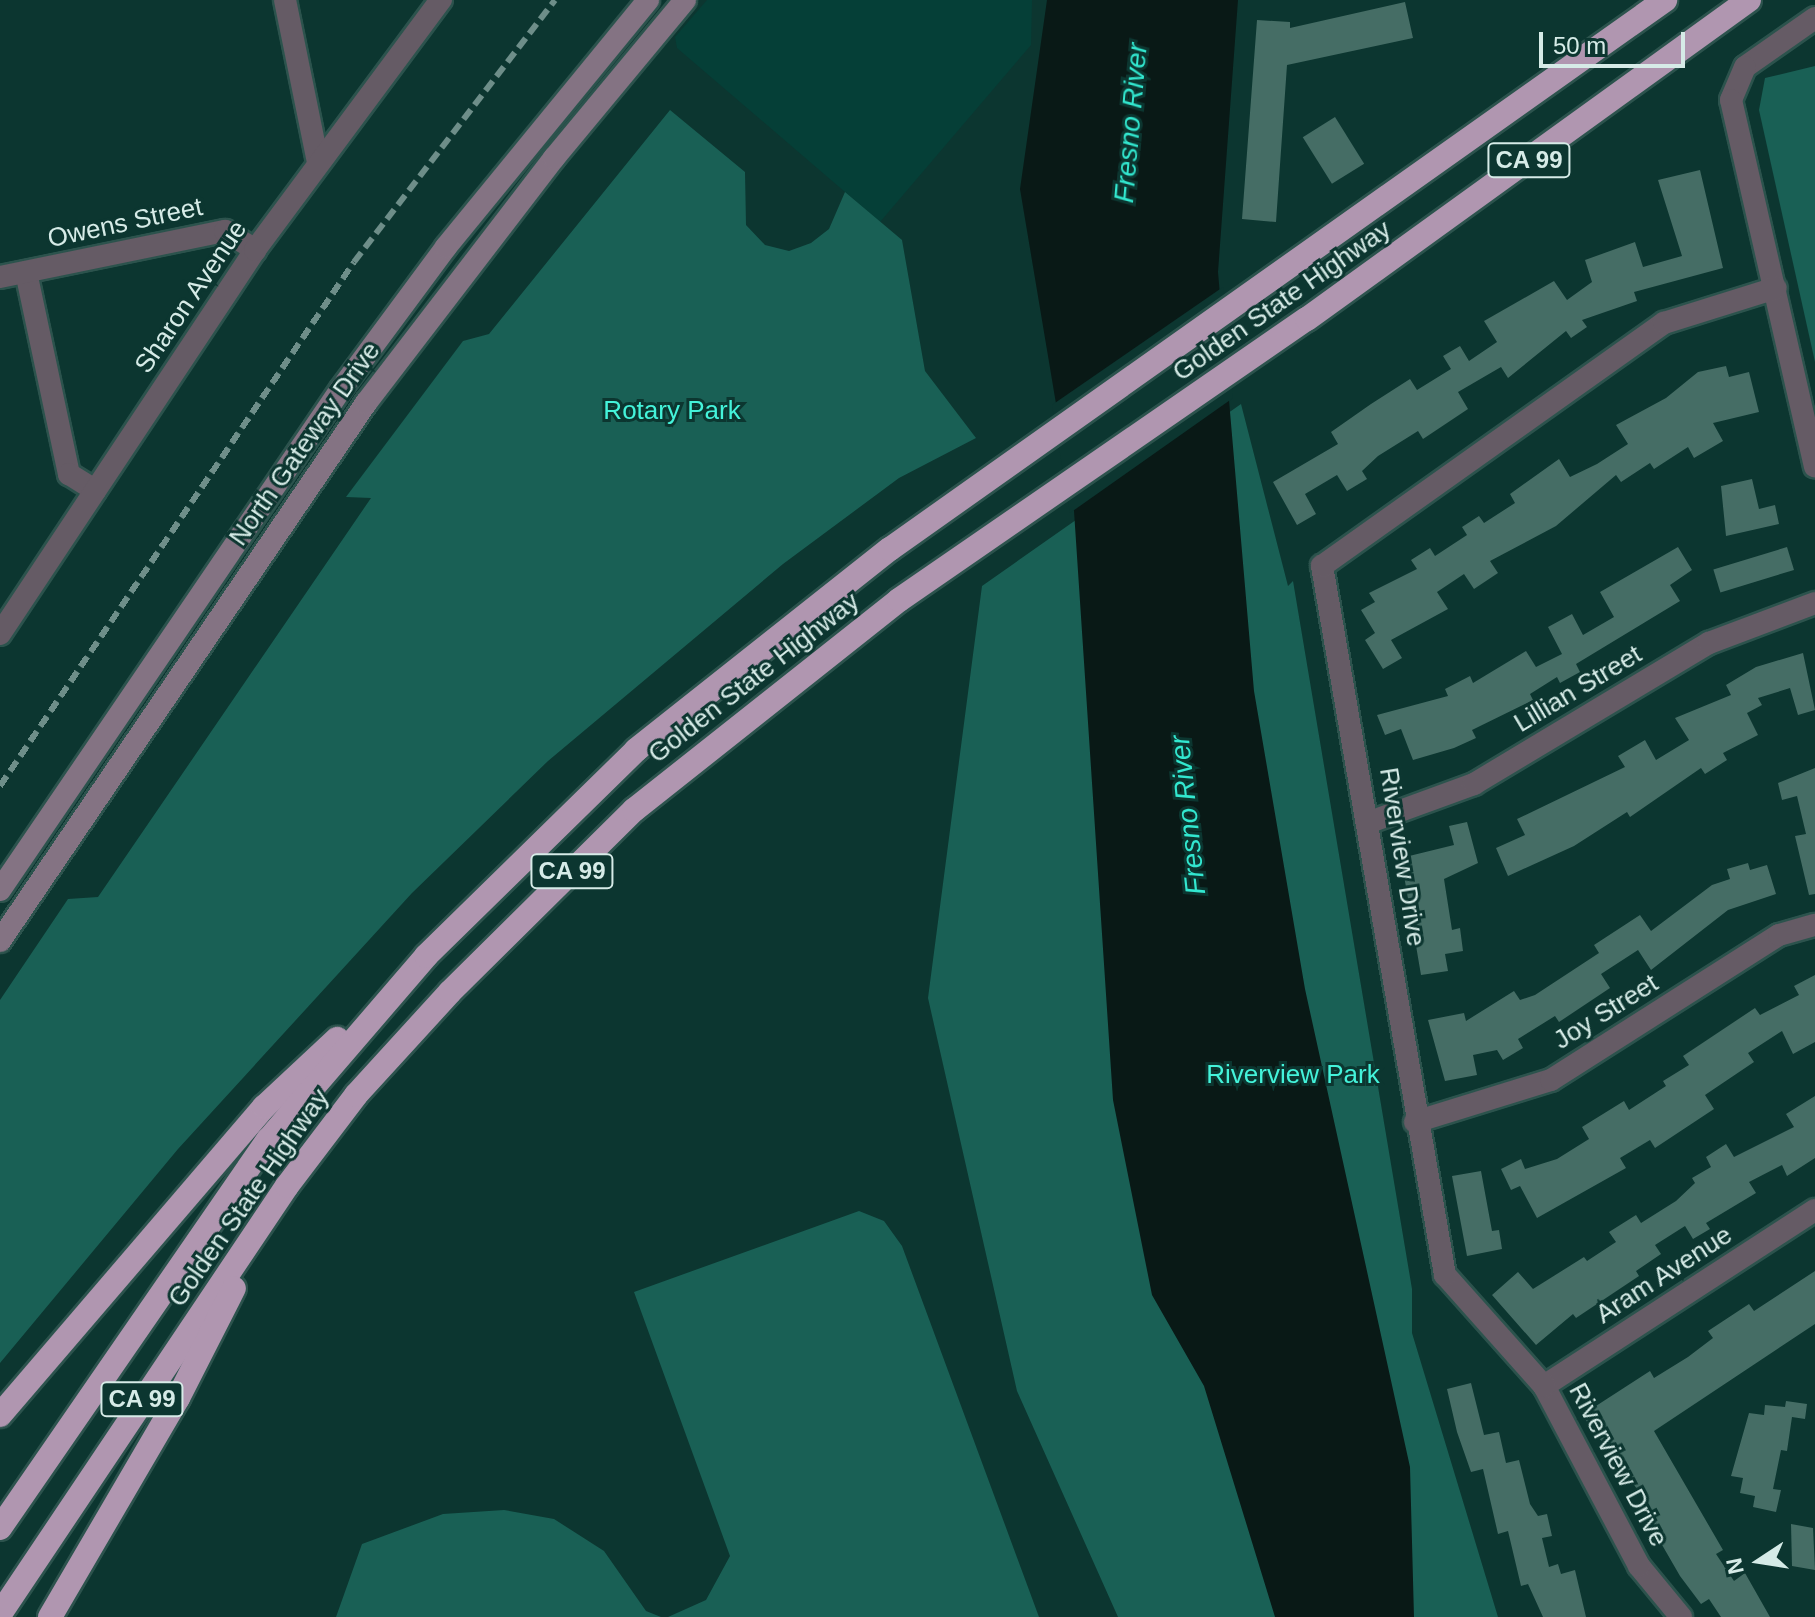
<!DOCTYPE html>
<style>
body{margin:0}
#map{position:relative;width:1815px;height:1617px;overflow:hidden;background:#0c3630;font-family:Arial,sans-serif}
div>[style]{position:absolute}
.built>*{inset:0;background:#053f37}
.green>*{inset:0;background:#196055}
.water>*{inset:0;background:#091916}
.pier>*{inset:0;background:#0c3630}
.building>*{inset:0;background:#456d65;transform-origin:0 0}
.roads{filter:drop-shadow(2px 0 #2c534d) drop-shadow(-2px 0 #2c534d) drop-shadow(0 2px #2c534d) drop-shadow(0 -2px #2c534d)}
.minor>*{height:22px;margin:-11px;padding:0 11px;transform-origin:11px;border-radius:11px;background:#655b65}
.secondary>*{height:22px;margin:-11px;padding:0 11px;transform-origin:11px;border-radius:11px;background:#847383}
.motorway>*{height:24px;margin:-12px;padding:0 12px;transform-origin:12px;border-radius:12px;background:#b096b0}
.rail>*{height:6px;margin-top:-3px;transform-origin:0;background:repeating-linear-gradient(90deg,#6e8e89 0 12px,transparent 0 18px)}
span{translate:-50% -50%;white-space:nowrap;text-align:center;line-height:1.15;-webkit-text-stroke:6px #0c3630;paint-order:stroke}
.shield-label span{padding:2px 6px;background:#0c3630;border:2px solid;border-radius:6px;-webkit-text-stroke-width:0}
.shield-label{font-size:24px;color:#d6ebe7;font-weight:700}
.street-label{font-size:26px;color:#d6ebe7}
.park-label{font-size:26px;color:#44f3da}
.water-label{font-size:28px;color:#32e7cf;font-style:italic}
.north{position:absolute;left:1719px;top:1521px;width:80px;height:80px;-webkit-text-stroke:6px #0c3630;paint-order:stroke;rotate:258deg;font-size:22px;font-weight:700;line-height:32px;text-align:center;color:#d6ebe7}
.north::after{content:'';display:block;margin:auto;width:28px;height:36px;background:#d6ebe7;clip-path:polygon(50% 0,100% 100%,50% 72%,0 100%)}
.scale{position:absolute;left:1539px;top:32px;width:146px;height:36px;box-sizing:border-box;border:4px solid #d6ebe7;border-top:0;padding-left:10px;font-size:24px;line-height:28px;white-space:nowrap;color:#d6ebe7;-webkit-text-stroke:6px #0c3630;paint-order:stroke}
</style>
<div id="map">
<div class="built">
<div style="clip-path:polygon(707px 0,1032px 0,1031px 45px,880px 222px,677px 48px,675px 37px)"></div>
</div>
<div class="green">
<div style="clip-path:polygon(1815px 66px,1815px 362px,1759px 110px,1765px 78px)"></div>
<div style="clip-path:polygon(670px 110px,745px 172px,746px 225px,765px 245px,789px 251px,811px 243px,829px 229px,845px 192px,902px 240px,925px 371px,976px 438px,899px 478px,783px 564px,548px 761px,412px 893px,178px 1149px,0 1363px,0 1000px,68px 899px,98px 897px,371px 498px,346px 497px,463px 341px,489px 334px)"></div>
<div style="clip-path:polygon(1241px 404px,1288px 586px,1293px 581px,1412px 1289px,1412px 1333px,1498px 1617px,1118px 1617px,1017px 1391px,928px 998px,982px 586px)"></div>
<div style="clip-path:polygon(859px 1211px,884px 1221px,902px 1246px,1039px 1617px,668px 1617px,706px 1600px,730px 1556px,634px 1292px)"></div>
<div style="clip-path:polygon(504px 1510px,554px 1519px,604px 1551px,646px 1611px,661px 1617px,336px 1617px,362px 1544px,443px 1514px)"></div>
</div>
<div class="water">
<div style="clip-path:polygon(1047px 0,1238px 0,1218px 272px,1254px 691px,1305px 989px,1410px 1467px,1414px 1617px,1275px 1617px,1204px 1386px,1152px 1295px,1113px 1100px,1074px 511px,1020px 189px)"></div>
</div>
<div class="pier">
<div style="clip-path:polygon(1223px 287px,1233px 398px,1070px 513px,1052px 405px)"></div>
</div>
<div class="building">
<div style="clip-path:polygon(1405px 2px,1413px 38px,1287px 65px,1276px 222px,1242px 219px,1257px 20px,1290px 22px,1290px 28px)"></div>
<div style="left:1335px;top:117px;width:55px;height:38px;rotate:58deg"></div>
<div style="clip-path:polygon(1700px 170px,1723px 268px,1634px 292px,1637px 301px,1582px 320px,1587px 327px,1571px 338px,1566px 331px,1508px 378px,1501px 367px,1458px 392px,1468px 409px,1423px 439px,1418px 431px,1378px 456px,1362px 471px,1367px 479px,1347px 491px,1337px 475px,1305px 494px,1316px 514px,1297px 525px,1273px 482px,1338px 444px,1331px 432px,1371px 404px,1410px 379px,1417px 390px,1451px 369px,1443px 356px,1460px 346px,1469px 361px,1497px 342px,1484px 321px,1554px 281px,1567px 300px,1592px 282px,1585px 260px,1635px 242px,1643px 267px,1682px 256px,1658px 180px)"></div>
<div style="clip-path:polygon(1726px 366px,1729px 377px,1749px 372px,1759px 412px,1713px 423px,1723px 441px,1694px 458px,1688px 447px,1654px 469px,1650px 463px,1621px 482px,1616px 475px,1556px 526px,1490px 561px,1498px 573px,1474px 589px,1464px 574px,1437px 592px,1448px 609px,1391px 640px,1402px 658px,1383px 669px,1365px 640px,1375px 633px,1361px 610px,1375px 602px,1369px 593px,1417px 569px,1411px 560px,1430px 548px,1435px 556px,1467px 535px,1462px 527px,1479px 516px,1484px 523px,1515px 503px,1510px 494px,1559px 459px,1570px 477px,1597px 464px,1628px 444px,1616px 425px,1666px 398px,1698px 372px)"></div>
<div style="clip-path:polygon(1752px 479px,1759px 509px,1775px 505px,1779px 524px,1726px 536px,1721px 486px)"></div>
<div style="clip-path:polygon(1678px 547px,1692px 570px,1670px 585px,1680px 601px,1576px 664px,1580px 672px,1560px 683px,1557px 677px,1530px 694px,1533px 700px,1472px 730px,1476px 738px,1454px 748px,1413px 760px,1401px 729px,1385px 735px,1377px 715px,1448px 696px,1445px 689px,1470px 676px,1473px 683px,1526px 651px,1536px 667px,1562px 654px,1548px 627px,1572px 614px,1583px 635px,1614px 617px,1600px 592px)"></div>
<div style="left:1787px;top:547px;width:24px;height:77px;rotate:73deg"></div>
<div style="clip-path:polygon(1803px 653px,1815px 710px,1798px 715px,1790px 688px,1758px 698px,1762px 705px,1747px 713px,1758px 735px,1723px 753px,1727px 760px,1705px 774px,1701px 768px,1630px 817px,1627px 812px,1574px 846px,1508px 876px,1496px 848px,1525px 835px,1517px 819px,1625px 767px,1618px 756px,1645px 740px,1656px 760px,1689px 740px,1675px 718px,1731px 695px,1726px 685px,1756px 667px)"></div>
<div style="clip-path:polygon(1815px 768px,1815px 894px,1809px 895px,1795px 836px,1806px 834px,1797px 796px,1782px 800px,1778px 783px)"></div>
<div style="clip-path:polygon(1467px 822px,1478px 863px,1444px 879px,1452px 930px,1460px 928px,1463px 951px,1445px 954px,1448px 971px,1421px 975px,1401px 858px,1454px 845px,1449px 826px)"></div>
<div style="clip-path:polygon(1748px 863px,1750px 870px,1767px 865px,1776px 894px,1728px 910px,1651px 970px,1638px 950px,1601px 974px,1610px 988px,1559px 1022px,1555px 1016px,1518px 1039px,1523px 1048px,1503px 1060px,1497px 1050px,1473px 1055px,1477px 1075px,1445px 1081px,1428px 1020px,1464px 1013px,1466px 1021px,1514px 991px,1520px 1000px,1535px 995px,1599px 953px,1594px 945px,1640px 915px,1651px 931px,1712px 885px,1730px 879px,1727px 869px)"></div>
<div style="clip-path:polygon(1815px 975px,1815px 1042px,1793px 1054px,1782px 1031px,1748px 1053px,1754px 1062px,1705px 1095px,1714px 1109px,1655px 1148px,1650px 1140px,1620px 1158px,1626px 1168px,1537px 1218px,1520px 1186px,1511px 1190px,1501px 1169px,1521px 1159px,1525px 1169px,1557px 1159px,1589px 1139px,1582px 1127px,1624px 1101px,1629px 1110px,1666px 1086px,1663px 1081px,1689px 1065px,1683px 1056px,1755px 1008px,1760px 1015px,1799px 995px,1794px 986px)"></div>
<div style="clip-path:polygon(1815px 1096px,1815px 1158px,1787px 1176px,1782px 1165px,1749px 1182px,1756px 1193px,1706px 1223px,1710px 1229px,1693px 1239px,1685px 1226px,1655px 1245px,1661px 1254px,1636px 1271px,1639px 1276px,1576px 1318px,1573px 1314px,1536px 1345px,1492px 1295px,1518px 1272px,1533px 1289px,1584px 1257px,1587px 1261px,1616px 1242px,1609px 1232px,1636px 1215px,1641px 1223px,1676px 1201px,1695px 1183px,1692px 1178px,1711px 1167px,1706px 1157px,1726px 1144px,1734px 1157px,1794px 1127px,1786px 1114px)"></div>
<div style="clip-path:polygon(1481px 1171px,1492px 1231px,1499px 1230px,1502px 1249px,1467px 1256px,1452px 1176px)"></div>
<div style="clip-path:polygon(1815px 1271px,1815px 1324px,1654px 1431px,1723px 1550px,1716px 1554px,1734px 1581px,1745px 1573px,1770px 1617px,1721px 1617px,1709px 1599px,1701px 1604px,1680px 1576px,1639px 1505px,1646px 1501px,1582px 1415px,1650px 1371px,1654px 1378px,1688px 1357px,1713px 1338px,1708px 1331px,1749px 1304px,1754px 1311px)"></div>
<div style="clip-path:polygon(1471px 1383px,1484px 1435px,1499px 1432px,1506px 1463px,1519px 1460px,1530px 1504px,1538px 1516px,1547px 1514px,1552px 1536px,1542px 1538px,1549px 1567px,1558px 1564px,1561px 1574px,1575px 1570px,1586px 1617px,1543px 1617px,1528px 1584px,1521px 1586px,1508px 1531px,1498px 1534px,1483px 1469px,1471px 1472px,1457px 1432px,1447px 1389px)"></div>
<div style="clip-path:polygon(1786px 1401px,1807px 1404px,1805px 1419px,1792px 1417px,1787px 1451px,1781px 1450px,1773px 1489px,1781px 1490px,1776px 1512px,1753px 1507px,1755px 1496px,1740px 1493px,1743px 1478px,1731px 1476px,1749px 1413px,1764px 1415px,1765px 1405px,1785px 1407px)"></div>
<div style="clip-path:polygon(1791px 1524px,1813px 1528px,1815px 1570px,1792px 1566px)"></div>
</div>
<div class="roads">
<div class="minor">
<div style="left:285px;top:0;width:165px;rotate:78.5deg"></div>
<div style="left:1815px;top:18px;width:85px;rotate:145deg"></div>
<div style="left:1745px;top:67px;width:36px;rotate:113deg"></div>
<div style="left:1731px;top:100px;width:376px;rotate:77.1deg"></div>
<div style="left:26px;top:272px;width:207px;rotate:78deg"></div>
<div style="left:69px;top:474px;width:31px;rotate:32deg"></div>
<div style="left:0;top:277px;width:230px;rotate:-11.6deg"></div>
<div style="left:225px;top:231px;width:36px;rotate:32deg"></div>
<div style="left:0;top:634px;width:461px;rotate:-56.4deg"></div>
<div style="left:255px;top:250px;width:312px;rotate:-53.4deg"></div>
<div style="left:1370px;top:822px;width:111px;rotate:-20.1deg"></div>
<div style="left:1474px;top:784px;width:274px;rotate:-31deg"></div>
<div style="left:1709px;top:643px;width:113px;rotate:-20.7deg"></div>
<div style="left:1415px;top:1122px;width:142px;rotate:-17.2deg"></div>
<div style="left:1551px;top:1080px;width:270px;rotate:-32.5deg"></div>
<div style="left:1779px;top:935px;width:37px;rotate:-16deg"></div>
<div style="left:1544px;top:1386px;width:323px;rotate:-33deg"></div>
<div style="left:1681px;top:1617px;width:66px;rotate:-129.5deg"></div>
<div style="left:1639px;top:1566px;width:204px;rotate:-117.8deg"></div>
<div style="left:1544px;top:1386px;width:149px;rotate:-131.7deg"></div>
<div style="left:1445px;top:1275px;width:720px;rotate:-99.84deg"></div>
<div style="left:1322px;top:566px;width:420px;rotate:-35.4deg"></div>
<div style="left:1664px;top:323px;width:117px;rotate:-17.4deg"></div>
</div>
<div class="secondary">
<div style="left:0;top:890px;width:606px;rotate:-55.76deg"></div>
<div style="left:341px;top:389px;width:177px;rotate:-53.5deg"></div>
<div style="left:446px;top:247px;width:319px;rotate:-50.7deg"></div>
<div style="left:0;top:941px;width:651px;rotate:-55.77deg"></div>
<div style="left:366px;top:403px;width:309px;rotate:-52.5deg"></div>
<div style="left:554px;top:158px;width:205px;rotate:-50.3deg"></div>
</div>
<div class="motorway">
<div style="left:0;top:1415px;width:406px;rotate:-49.4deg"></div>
<div style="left:264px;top:1107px;width:100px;rotate:-43deg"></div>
<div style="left:0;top:1528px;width:472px;rotate:-55.4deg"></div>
<div style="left:268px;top:1140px;width:243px;rotate:-49.3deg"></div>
<div style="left:426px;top:956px;width:294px;rotate:-44.4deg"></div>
<div style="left:636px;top:750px;width:324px;rotate:-38.4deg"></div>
<div style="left:890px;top:549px;width:950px;rotate:-35.31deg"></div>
<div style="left:0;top:1614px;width:515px;rotate:-56.16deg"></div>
<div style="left:287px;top:1186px;width:114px;rotate:-52.8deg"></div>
<div style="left:356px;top:1095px;width:139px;rotate:-47.6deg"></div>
<div style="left:450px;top:992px;width:259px;rotate:-44.7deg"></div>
<div style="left:634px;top:810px;width:338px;rotate:-38.4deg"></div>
<div style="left:899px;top:600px;width:495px;rotate:-34.6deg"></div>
<div style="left:1307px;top:319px;width:545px;rotate:-35.82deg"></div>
<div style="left:50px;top:1617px;width:254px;rotate:-59.7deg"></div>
<div style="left:178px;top:1398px;width:123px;rotate:-63deg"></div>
</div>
</div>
<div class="rail">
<div style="left:0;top:786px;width:632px;rotate:-55.96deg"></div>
<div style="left:354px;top:262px;width:330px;rotate:-52.5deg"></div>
</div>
<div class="shield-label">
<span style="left:1529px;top:160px">CA 99</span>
<span style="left:572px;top:871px">CA 99</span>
<span style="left:142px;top:1399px">CA 99</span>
</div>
<div class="street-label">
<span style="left:125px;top:223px;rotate:-12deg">Owens Street</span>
<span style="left:191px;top:297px;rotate:-56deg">Sharon Avenue</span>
<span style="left:1282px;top:301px;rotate:-35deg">Golden State Highway</span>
<span style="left:305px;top:444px;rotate:-55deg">North Gateway Drive</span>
<span style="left:754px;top:678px;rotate:-38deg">Golden State Highway</span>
<span style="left:1578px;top:689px;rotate:-31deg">Lillian Street</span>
<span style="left:1402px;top:857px;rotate:81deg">Riverview Drive</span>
<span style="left:1606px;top:1012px;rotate:-32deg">Joy Street</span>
<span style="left:249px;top:1198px;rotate:-55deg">Golden State Highway</span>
<span style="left:1664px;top:1275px;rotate:-33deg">Aram Avenue</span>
<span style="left:1618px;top:1465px;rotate:62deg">Riverview Drive</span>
</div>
<div class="park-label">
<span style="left:672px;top:411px">Rotary Park</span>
<span style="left:1293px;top:1075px">Riverview Park</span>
</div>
<div class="water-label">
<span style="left:1131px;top:123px;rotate:-85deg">Fresno River</span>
<span style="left:1188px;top:815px;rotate:-96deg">Fresno River</span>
</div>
<div class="north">N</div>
<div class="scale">50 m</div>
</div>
